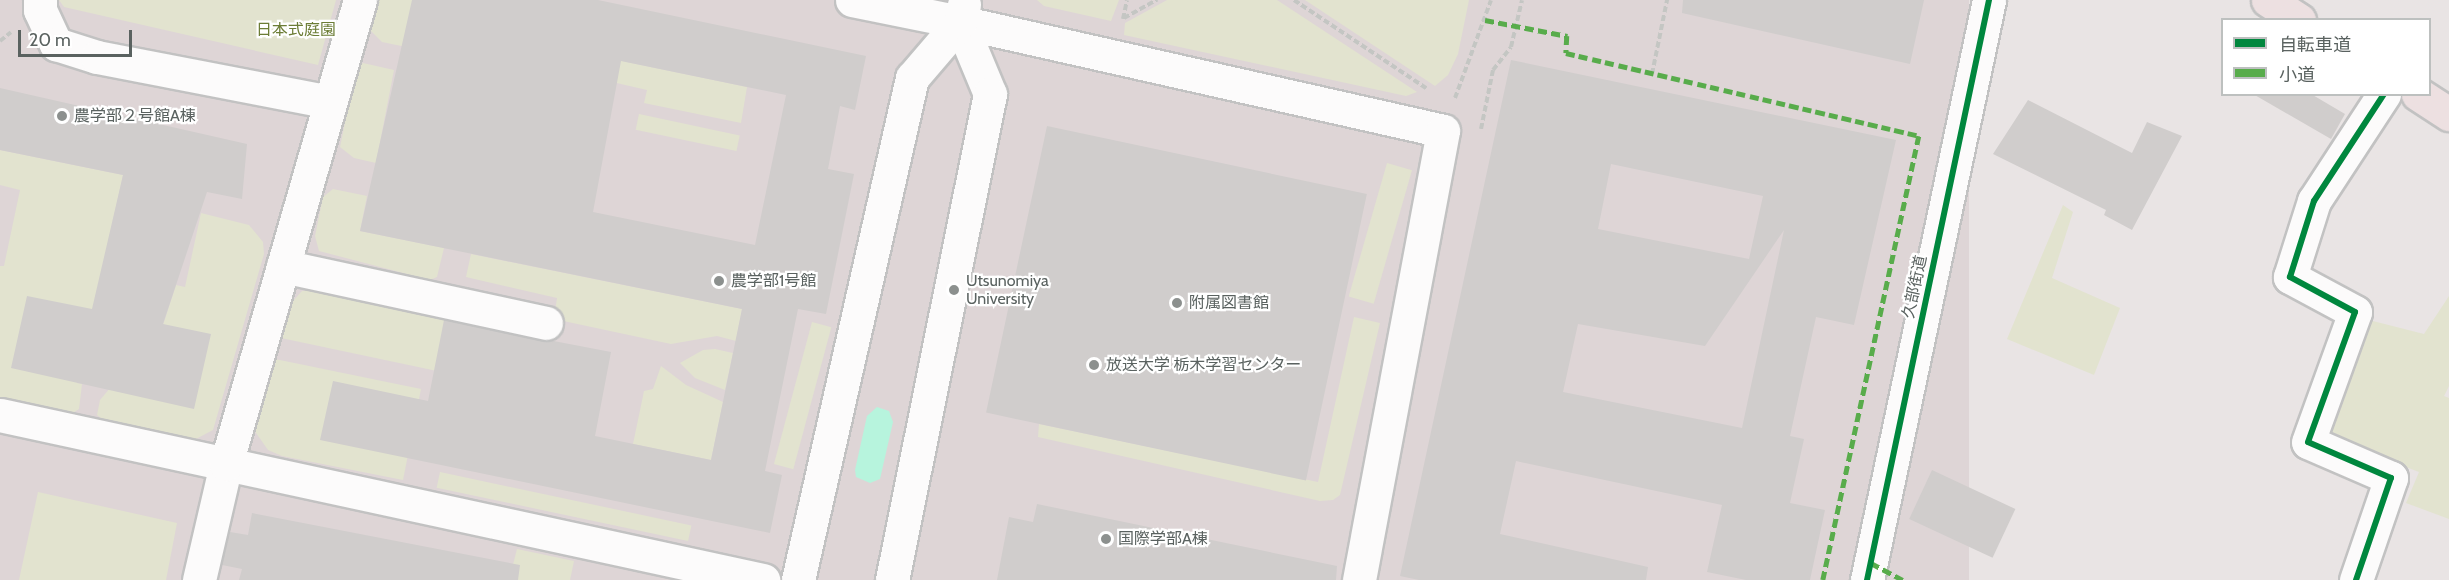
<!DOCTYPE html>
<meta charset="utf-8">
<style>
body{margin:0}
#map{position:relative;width:2449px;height:580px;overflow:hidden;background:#e9e4e4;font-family:Cabin,"Noto Sans JP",sans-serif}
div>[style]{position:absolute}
.education>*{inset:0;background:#ded5d6;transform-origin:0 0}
.green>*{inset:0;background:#e2e3cf;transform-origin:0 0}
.water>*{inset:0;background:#b7f4dd}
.building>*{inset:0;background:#d0cdcc;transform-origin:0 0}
.path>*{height:4px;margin-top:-2px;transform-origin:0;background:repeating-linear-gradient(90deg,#c4c6c3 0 6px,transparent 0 9px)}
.roads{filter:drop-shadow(2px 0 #c2c2c2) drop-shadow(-2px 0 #c2c2c2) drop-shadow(0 2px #c2c2c2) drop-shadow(0 -2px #c2c2c2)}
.minor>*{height:33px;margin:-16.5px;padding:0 16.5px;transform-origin:16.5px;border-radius:16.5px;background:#fcfbfb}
.highway>*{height:33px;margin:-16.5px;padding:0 16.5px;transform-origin:16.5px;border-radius:16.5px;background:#ede0e1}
.quiet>*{height:4.5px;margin-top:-2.25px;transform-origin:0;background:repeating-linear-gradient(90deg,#58ac4b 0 9px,transparent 0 13.5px)}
.cycleway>*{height:6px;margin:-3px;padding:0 3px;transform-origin:3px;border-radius:3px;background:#00873e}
.dots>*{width:16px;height:16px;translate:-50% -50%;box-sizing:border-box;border:3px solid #fff;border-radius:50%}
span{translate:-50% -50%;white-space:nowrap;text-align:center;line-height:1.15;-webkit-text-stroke:4.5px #fff;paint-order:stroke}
.park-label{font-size:16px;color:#6c7d36}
.poi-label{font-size:16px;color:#5a6260}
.left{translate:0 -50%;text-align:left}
.street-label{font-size:16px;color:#5a6260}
.legend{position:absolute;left:2221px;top:18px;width:210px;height:78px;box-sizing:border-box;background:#fff;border:2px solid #bdc0bf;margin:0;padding:8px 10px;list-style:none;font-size:18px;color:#5a6260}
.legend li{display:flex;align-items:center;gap:12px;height:30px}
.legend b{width:30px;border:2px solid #bdc0bf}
.scale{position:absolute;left:18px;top:30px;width:114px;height:27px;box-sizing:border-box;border:3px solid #5a6260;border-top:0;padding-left:8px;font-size:18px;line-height:21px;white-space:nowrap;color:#5a6260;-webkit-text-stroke:4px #fff;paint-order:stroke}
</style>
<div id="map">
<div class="education">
<div style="left:0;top:0;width:1969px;height:580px"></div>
</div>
<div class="green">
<div style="clip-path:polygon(59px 0,336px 0,318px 65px,64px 7px)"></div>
<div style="clip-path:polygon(377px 0,513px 0,493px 65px,382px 42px,370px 30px)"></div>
<div style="clip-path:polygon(1037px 0,1119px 0,1111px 21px,1044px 6px)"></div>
<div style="clip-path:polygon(1167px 0,1277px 0,1417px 92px,1406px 96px,1124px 35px,1125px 23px)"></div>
<div style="clip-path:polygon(1305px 0,1469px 0,1458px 54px,1448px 75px,1435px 86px)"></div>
<div style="clip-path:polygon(526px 41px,747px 87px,741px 123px,644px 103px,647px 90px,521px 61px)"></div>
<div style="clip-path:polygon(363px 63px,394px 70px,376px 163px,354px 158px,340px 147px,356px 69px)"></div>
<div style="left:639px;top:114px;width:103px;height:16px;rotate:12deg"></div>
<div style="clip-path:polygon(0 150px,123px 175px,77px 383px,82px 384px,79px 409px,71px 414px,0 398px,0 266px,4px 266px,20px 190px,0 185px)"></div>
<div style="left:1387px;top:163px;width:26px;height:139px;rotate:16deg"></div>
<div style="clip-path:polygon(333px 189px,367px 196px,360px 231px,444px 248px,437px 277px,430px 280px,319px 251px,315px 236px,323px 197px)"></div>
<div style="clip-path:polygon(2063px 205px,2073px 212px,2052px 278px,2120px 308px,2094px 375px,2007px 339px)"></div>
<div style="clip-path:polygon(201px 213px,249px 225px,263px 242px,264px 254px,213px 430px,194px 440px,102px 419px,97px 415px,100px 400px,163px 325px,176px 285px,185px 287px)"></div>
<div style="clip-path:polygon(471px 254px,742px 309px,736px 341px,717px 336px,671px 344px,554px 319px,557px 298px,466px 277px)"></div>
<div style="clip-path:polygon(317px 290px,447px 319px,437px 371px,281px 338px,293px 301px,302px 291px)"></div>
<div style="clip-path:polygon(2449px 296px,2449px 386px,2444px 396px,2449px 398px,2449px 519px,2406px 503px,2419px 472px,2327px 437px,2361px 318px,2424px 334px)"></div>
<div style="clip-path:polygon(1354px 317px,1380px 323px,1340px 495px,1333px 500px,1320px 501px,1038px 437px,1039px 424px,1318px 482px)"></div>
<div style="left:812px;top:322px;width:20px;height:147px;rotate:15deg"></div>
<div style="clip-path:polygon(715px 349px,733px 353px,725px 390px,695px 378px,680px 363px,703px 350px)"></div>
<div style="clip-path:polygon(270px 358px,421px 389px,403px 480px,282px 456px,268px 450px,254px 430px)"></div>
<div style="clip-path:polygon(661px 366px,686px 385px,723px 402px,711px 460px,633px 444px,644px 391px,653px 389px)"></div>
<div style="left:440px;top:472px;width:257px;height:16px;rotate:12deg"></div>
<div style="clip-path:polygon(38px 492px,177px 523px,166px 580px,19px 580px)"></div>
<div style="clip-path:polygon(517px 549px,574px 561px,570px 580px,509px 580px)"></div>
</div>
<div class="water">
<div style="clip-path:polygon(877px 407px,889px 411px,893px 422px,880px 479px,870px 483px,856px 477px,855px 470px,867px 416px)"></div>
</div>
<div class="building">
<div style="clip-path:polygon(evenodd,412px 0,598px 0,866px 56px,855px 110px,840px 106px,828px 169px,854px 174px,826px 314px,798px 309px,765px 471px,782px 475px,770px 533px,320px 440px,333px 381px,428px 401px,444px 320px,611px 352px,595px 436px,711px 460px,742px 309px,360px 231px,412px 0,621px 61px,786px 95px,755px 245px,593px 212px,621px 61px)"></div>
<div style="clip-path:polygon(1683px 0,1924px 0,1910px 64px,1682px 13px)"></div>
<div style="clip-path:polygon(evenodd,1511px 60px,1896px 140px,1854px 325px,1816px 317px,1790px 436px,1804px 439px,1790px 503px,1825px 510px,1810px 580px,1746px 580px,1707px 572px,1722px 505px,1516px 461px,1500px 534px,1648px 567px,1646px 580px,1419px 580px,1400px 576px,1511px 60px,1611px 164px,1763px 196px,1749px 259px,1598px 229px,1611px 164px,1511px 60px,1784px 230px,1742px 428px,1563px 392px,1578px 324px,1705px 346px,1784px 230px)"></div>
<div style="clip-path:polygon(0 88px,247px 144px,242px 199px,207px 192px,163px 324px,211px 334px,194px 409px,11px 368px,27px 296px,92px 309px,123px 175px,0 150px)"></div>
<div style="clip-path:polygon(2253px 94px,2311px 94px,2345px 114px,2331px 139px)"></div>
<div style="clip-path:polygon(2028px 100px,2132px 153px,2147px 122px,2182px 136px,2132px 230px,2104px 215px,2106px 210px,1993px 154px)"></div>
<div style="left:1047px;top:126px;width:327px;height:293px;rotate:12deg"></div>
<div style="left:1932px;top:470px;width:92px;height:54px;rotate:25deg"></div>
<div style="clip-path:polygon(1037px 504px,1337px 566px,1336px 580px,997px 580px,1009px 517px,1033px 522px)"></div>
<div style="clip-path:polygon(252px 513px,520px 565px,518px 580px,239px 580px,242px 569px,222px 565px,230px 532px,248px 535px)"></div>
</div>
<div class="path">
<div style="left:1294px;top:0;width:159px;rotate:33.7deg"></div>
<div style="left:1124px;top:18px;width:38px;rotate:-29deg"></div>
<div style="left:1123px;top:19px;width:19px;rotate:-78deg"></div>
<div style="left:0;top:41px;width:14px;rotate:-39deg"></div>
<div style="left:1652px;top:74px;width:76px;rotate:-78.5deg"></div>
<div style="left:1455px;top:98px;width:104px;rotate:-69.8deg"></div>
<div style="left:1481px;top:129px;width:60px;rotate:-78.5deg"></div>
<div style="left:1493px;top:70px;width:29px;rotate:-52deg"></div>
<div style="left:1511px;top:47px;width:48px;rotate:-76.8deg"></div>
</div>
<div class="roads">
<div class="minor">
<div style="left:40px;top:0;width:10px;rotate:90deg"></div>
<div style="left:40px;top:10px;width:38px;rotate:65deg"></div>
<div style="left:56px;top:44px;width:43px;rotate:17.6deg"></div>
<div style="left:97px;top:57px;width:237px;rotate:10.9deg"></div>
<div style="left:852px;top:0;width:110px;rotate:11.5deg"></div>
<div style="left:960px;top:22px;width:78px;rotate:67.4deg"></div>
<div style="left:990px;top:94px;width:496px;rotate:101.4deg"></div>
<div style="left:960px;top:22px;width:495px;rotate:12.7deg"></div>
<div style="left:1443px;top:131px;width:457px;rotate:100.6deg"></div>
<div style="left:283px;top:266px;width:269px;rotate:12.2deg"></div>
<div style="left:0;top:415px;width:781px;rotate:12.2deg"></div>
<div style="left:199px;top:580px;width:119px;rotate:-76.9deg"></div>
<div style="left:226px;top:464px;width:483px;rotate:-73.9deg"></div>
<div style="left:798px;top:580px;width:515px;rotate:-77.21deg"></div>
<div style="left:912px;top:78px;width:74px;rotate:-49.4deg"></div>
<div style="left:960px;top:22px;width:18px;rotate:-77deg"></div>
<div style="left:1867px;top:580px;width:593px;rotate:-78.12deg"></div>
<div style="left:2356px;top:580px;width:108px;rotate:-71.1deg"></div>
<div style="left:2391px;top:478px;width:90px;rotate:-156.6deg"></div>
<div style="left:2308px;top:442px;width:138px;rotate:-70.1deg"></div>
<div style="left:2355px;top:312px;width:74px;rotate:-151.7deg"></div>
<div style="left:2290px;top:277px;width:80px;rotate:-72.5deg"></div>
<div style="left:2314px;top:201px;width:128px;rotate:-56.8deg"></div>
</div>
<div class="highway">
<div style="left:2268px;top:0;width:37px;rotate:33deg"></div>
<div style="left:2418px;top:94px;width:37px;rotate:33deg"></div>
</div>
</div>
<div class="quiet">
<div style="left:1485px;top:20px;width:84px;rotate:11deg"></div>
<div style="left:1567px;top:36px;width:17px;rotate:93deg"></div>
<div style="left:1566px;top:53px;width:363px;rotate:13.2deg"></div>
<div style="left:1919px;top:136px;width:454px;rotate:102.2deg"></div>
<div style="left:1871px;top:563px;width:36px;rotate:28deg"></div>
</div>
<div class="cycleway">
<div style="left:1867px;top:580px;width:593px;rotate:-78.12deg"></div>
<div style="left:2356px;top:580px;width:108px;rotate:-71.1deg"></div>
<div style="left:2391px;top:478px;width:90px;rotate:-156.6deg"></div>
<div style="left:2308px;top:442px;width:138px;rotate:-70.1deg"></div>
<div style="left:2355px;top:312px;width:74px;rotate:-151.7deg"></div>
<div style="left:2290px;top:277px;width:80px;rotate:-72.5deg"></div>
<div style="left:2314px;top:201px;width:128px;rotate:-56.8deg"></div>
</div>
<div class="dots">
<div style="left:62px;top:116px;background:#8c908e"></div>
<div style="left:719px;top:281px;background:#8c908e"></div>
<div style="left:954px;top:290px;background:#8c908e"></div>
<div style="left:1177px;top:303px;background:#8c908e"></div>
<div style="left:1094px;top:365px;background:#8c908e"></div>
<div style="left:1106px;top:539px;background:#8c908e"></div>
</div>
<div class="park-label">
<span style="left:296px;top:30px">日本式庭園</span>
</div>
<div class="poi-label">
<span class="left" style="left:74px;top:116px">農学部２号館A棟</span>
<span class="left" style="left:731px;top:281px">農学部1号館</span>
<span class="left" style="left:966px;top:290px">Utsunomiya<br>University</span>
<span class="left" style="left:1189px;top:303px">附属図書館</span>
<span class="left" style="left:1106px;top:365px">放送大学 栃木学習センター</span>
<span class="left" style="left:1118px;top:539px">国際学部A棟</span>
</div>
<div class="street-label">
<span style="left:1915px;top:287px;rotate:-78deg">久部街道</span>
</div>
<ul class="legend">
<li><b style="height:8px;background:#00873e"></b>自転車道</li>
<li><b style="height:8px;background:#58ac4b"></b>小道</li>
</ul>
<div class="scale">20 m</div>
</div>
